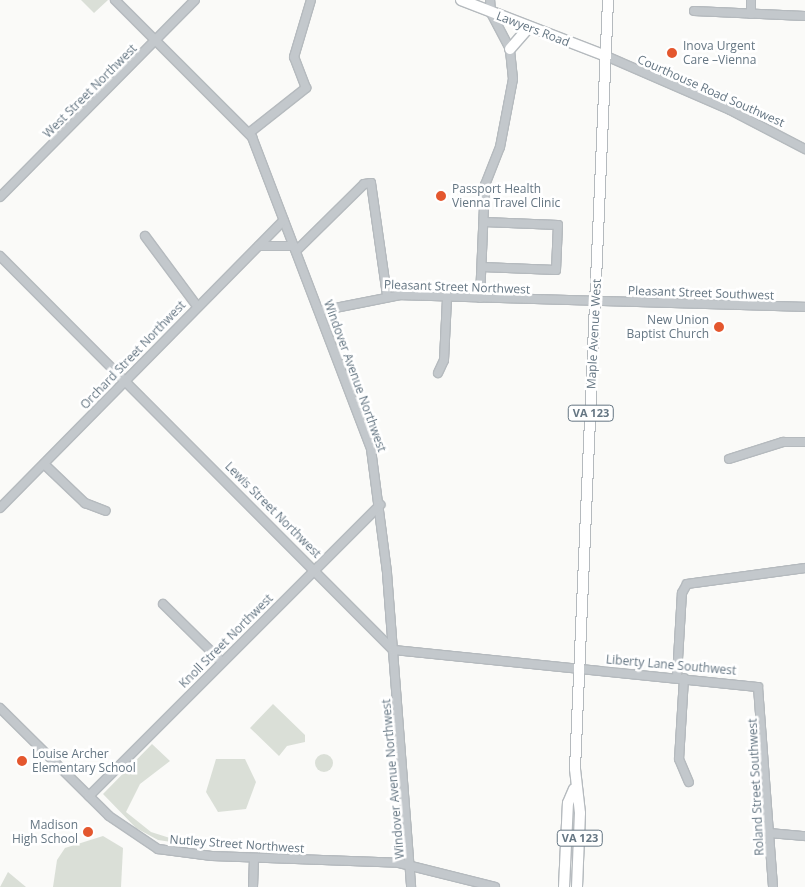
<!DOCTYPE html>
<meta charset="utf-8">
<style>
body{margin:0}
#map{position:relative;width:805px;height:887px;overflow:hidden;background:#fafaf8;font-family:"Open Sans",sans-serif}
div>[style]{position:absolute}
.green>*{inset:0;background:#dadfd7}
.round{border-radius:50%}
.roads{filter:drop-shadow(1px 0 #b5babe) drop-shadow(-1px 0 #b5babe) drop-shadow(0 1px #b5babe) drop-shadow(0 -1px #b5babe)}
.minor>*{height:8px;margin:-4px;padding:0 4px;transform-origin:4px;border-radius:4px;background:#c3c8cc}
.major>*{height:10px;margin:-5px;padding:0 5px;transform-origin:5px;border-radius:5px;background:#fff}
.dots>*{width:14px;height:14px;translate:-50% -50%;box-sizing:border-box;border:2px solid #fff;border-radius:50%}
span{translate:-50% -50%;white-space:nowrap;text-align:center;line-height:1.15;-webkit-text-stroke:5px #fff;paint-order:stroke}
.shield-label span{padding:1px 4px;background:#fff;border:1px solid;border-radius:4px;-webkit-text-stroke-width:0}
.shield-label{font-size:11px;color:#657683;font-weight:700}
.street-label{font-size:12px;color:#657683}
.poi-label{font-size:12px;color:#657683}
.left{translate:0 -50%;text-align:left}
.right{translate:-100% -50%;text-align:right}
</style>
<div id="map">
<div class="green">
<div style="clip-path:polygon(81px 0,108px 0,94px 13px)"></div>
<div style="clip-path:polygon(273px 704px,305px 735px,305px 742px,287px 746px,279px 756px,250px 728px)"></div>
<div style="clip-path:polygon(152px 744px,170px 761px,140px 784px,126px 812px,151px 832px,192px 845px,158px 840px,136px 828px,103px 794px)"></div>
<div class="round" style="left:315px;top:754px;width:18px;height:18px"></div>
<div style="clip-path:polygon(216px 759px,245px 759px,256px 782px,246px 809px,218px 812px,206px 792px)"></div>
<div style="clip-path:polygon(103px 836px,123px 848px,121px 887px,53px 887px,57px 860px,65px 848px)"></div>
<div style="clip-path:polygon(8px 872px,26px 887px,0 887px)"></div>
</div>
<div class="roads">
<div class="minor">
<div style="left:115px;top:0;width:194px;rotate:45deg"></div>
<div style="left:252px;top:137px;width:334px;rotate:69.1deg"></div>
<div style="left:371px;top:449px;width:125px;rotate:82.6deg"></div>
<div style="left:387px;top:573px;width:315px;rotate:85.6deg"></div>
<div style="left:694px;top:11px;width:111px;rotate:2.6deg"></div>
<div style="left:751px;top:14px;width:14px;rotate:-90deg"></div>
<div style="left:606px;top:56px;width:135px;rotate:23.5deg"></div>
<div style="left:730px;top:110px;width:85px;rotate:27.5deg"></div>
<div style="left:249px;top:133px;width:73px;rotate:-38.3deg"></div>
<div style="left:306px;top:88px;width:33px;rotate:-111deg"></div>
<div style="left:294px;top:57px;width:59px;rotate:-73.4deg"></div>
<div style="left:0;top:197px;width:277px;rotate:-45.3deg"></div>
<div style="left:145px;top:236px;width:87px;rotate:53.4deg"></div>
<div style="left:259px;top:246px;width:35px"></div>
<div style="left:296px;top:251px;width:95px;rotate:-44.6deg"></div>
<div style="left:364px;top:184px;width:7px;rotate:-8deg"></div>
<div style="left:371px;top:183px;width:114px;rotate:81.9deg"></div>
<div style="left:0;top:256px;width:556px;rotate:45.07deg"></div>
<div style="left:393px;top:650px;width:367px;rotate:5.8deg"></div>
<div style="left:758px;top:687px;width:201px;rotate:85.7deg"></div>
<div style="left:482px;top:267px;width:74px;rotate:2.3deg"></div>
<div style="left:556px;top:270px;width:45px;rotate:-87.5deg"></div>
<div style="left:558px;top:225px;width:74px;rotate:-177.7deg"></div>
<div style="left:480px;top:298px;width:113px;rotate:-87.5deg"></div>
<div style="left:485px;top:185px;width:41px;rotate:-68.5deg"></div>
<div style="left:500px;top:147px;width:69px;rotate:-79.2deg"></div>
<div style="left:513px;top:79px;width:30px;rotate:-96deg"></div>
<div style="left:510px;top:49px;width:41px;rotate:-117.8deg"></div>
<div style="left:491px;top:13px;width:13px;rotate:-94deg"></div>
<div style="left:320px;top:311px;width:83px;rotate:-11.2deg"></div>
<div style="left:401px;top:295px;width:404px;rotate:1.7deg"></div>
<div style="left:438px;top:373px;width:14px;rotate:-65deg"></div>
<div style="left:444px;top:360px;width:62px;rotate:-87.2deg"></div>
<div style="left:729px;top:459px;width:57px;rotate:-17.5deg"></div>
<div style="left:783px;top:442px;width:22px"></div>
<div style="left:44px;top:464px;width:57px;rotate:43.6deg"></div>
<div style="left:85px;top:503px;width:22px;rotate:21deg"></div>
<div style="left:0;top:508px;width:404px;rotate:-45.4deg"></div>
<div style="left:163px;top:604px;width:81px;rotate:44.5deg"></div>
<div style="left:677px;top:676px;width:83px;rotate:-86.6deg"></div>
<div style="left:682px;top:593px;width:10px;rotate:-61deg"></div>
<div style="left:687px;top:584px;width:119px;rotate:-7.7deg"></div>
<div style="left:684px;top:678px;width:81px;rotate:93.5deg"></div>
<div style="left:679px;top:759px;width:25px;rotate:67deg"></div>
<div style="left:0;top:708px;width:153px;rotate:44.7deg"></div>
<div style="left:109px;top:816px;width:59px;rotate:34deg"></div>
<div style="left:158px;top:849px;width:54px;rotate:7.4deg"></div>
<div style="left:212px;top:856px;width:187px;rotate:2.1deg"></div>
<div style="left:399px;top:863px;width:99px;rotate:14deg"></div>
<div style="left:89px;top:796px;width:412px;rotate:-45deg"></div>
<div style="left:769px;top:833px;width:36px;rotate:5deg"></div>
<div style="left:253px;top:887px;width:29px;rotate:-88deg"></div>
</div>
<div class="major">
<div style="left:461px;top:0;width:155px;rotate:21.1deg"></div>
<div style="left:510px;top:49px;width:28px;rotate:-49deg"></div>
<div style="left:564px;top:887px;width:84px;rotate:-87.3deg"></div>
<div style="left:568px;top:803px;width:15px;rotate:-67deg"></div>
<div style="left:577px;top:887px;width:74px;rotate:-87.7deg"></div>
<div style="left:580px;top:813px;width:44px;rotate:-96.5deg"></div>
<div style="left:575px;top:769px;width:770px;rotate:-87.54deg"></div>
</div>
</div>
<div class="dots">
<div style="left:672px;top:53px;background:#e4572e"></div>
<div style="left:441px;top:196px;background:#e4572e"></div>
<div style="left:719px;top:327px;background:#e4572e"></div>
<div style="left:22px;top:761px;background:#e4572e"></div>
<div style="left:88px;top:832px;background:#e4572e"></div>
</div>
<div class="shield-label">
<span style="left:591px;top:413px">VA 123</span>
<span style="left:580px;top:838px">VA 123</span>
</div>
<div class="street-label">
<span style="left:533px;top:29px;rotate:21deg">Lawyers Road</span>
<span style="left:90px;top:91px;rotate:-45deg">West Street Northwest</span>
<span style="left:711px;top:91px;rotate:24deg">Courthouse Road Southwest</span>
<span style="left:457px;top:287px;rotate:2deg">Pleasant Street Northwest</span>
<span style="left:701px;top:293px;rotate:2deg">Pleasant Street Southwest</span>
<span style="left:594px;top:334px;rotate:-87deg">Maple Avenue West</span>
<span style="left:133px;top:355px;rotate:-46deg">Orchard Street Northwest</span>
<span style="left:355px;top:376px;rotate:70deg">Windover Avenue Northwest</span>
<span style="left:273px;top:510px;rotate:45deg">Lewis Street Northwest</span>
<span style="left:226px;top:641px;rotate:-45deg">Knoll Street Northwest</span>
<span style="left:671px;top:665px;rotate:5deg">Liberty Lane Southwest</span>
<span style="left:393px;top:779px;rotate:-95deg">Windover Avenue Northwest</span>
<span style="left:756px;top:787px;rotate:-93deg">Roland Street Southwest</span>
<span style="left:237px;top:844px;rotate:4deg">Nutley Street Northwest</span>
</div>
<div class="poi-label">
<span class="left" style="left:683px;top:53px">Inova Urgent<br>Care –Vienna</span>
<span class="left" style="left:452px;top:196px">Passport Health<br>Vienna Travel Clinic</span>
<span class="right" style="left:709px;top:327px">New Union<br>Baptist Church</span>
<span class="left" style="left:32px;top:761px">Louise Archer<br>Elementary School</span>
<span class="right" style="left:78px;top:832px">Madison<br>High School</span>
</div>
</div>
